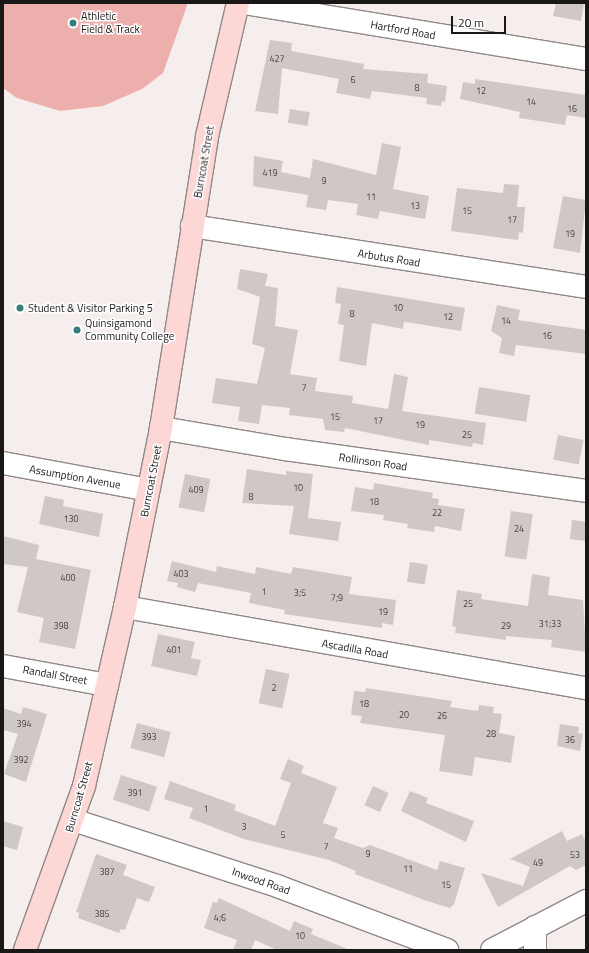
<!DOCTYPE html>
<style>
body{margin:0}
#map{position:relative;width:589px;height:953px;overflow:hidden;background:#f5eeed;font-family:"Titillium Web",sans-serif}
div>[style]{position:absolute}
.green>*{inset:0;background:#edafac}
.building>*{inset:0;background:#cfc8c7;transform-origin:0 0}
.roads{filter:drop-shadow(1px 0 #8f8887) drop-shadow(-1px 0 #8f8887) drop-shadow(0 1px #8f8887) drop-shadow(0 -1px #8f8887)}
.minor>*{height:22px;margin:-11px;padding:0 11px;transform-origin:11px;border-radius:11px;background:#fff}
.major>*{height:22px;margin:-11px;padding:0 11px;transform-origin:11px;border-radius:11px;background:#fdd7d5}
.dots>*{width:11px;height:11px;translate:-50% -50%;box-sizing:border-box;border:2px solid #fff;border-radius:50%}
span{translate:-50% -50%;white-space:nowrap;text-align:center;line-height:1.15;-webkit-text-stroke:3px #fff;paint-order:stroke}
.number-label{font-size:9px;color:#474343}
.number-label span{-webkit-text-stroke-width:0}
.poi-label{font-size:11px;color:#1a1717}
.left{translate:0 -50%;text-align:left}
.street-label{font-size:11px;color:#1a1717}
.frame{position:absolute;inset:0;border:4px solid #1a1717;pointer-events:none}
.scale{position:absolute;left:451px;top:16px;width:55px;height:18px;box-sizing:border-box;border:2px solid #1a1717;border-top:0;padding-left:5px;font-size:12px;line-height:14px;white-space:nowrap;color:#1a1717;-webkit-text-stroke:3px #fff;paint-order:stroke}
</style>
<div id="map">
<div class="green">
<div style="clip-path:polygon(3px 3px,188px 3px,163px 73px,142px 89px,103px 106px,60px 111px,17px 98px,3px 88px)"></div>
</div>
<div class="building">
<div style="clip-path:polygon(556px 3px,584px 3px,581px 21px,553px 16px)"></div>
<div style="clip-path:polygon(270px 40px,292px 43px,291px 51px,364px 64px,363px 69px,428px 74px,427px 83px,447px 86px,445px 102px,442px 101px,441px 106px,426px 104px,427px 98px,372px 91px,370px 99px,336px 93px,339px 79px,282px 68px,278px 114px,255px 111px)"></div>
<div style="clip-path:polygon(475px 79px,586px 95px,586px 118px,567px 115px,565px 125px,519px 118px,520px 112px,460px 99px,463px 82px,475px 84px)"></div>
<div style="left:290px;top:109px;width:20px;height:14px;rotate:9deg"></div>
<div style="clip-path:polygon(382px 143px,401px 147px,393px 189px,429px 196px,425px 219px,380px 211px,378px 219px,356px 215px,358px 204px,328px 200px,326px 210px,306px 207px,308px 195px,253px 186px,254px 156px,283px 161px,281px 172px,310px 178px,313px 159px,376px 175px)"></div>
<div style="clip-path:polygon(504px 184px,519px 185px,517px 207px,525px 207px,523px 233px,519px 232px,518px 240px,451px 231px,457px 188px,503px 193px)"></div>
<div style="clip-path:polygon(563px 196px,586px 200px,580px 253px,553px 248px)"></div>
<div style="clip-path:polygon(240px 269px,268px 274px,265px 286px,278px 288px,275px 326px,298px 330px,290px 374px,317px 378px,315px 391px,353px 396px,352px 403px,388px 409px,394px 374px,408px 377px,402px 411px,486px 423px,483px 445px,473px 443px,472px 447px,429px 440px,429px 445px,345px 428px,344px 432px,325px 430px,323px 419px,289px 415px,290px 408px,262px 405px,259px 424px,238px 421px,240px 407px,212px 403px,216px 378px,257px 384px,265px 348px,252px 344px,260px 297px,237px 289px)"></div>
<div style="clip-path:polygon(337px 287px,465px 308px,461px 331px,413px 323px,404px 322px,403px 329px,372px 323px,366px 366px,339px 361px,344px 325px,338px 324px,341px 304px,335px 303px)"></div>
<div style="clip-path:polygon(497px 305px,520px 310px,518px 320px,586px 330px,586px 354px,516px 345px,514px 356px,499px 353px,502px 338px,491px 331px)"></div>
<div style="left:479px;top:387px;width:52px;height:27px;rotate:9deg"></div>
<div style="left:558px;top:435px;width:26px;height:25px;rotate:11deg"></div>
<div style="clip-path:polygon(247px 469px,286px 475px,286px 471px,313px 474px,308px 518px,341px 522px,338px 541px,289px 534px,294px 506px,242px 503px)"></div>
<div style="left:185px;top:474px;width:26px;height:34px;rotate:11deg"></div>
<div style="clip-path:polygon(374px 483px,433px 493px,432px 498px,439px 499px,438px 505px,465px 509px,461px 531px,435px 526px,434px 532px,407px 528px,408px 524px,383px 520px,384px 515px,351px 511px,355px 487px,373px 490px)"></div>
<div style="clip-path:polygon(45px 496px,64px 500px,63px 506px,103px 514px,99px 537px,39px 524px)"></div>
<div style="left:511px;top:511px;width:22px;height:46px;rotate:8deg"></div>
<div style="clip-path:polygon(572px 520px,586px 522px,586px 541px,570px 539px)"></div>
<div style="clip-path:polygon(3px 536px,39px 545px,36px 559px,91px 570px,75px 649px,39px 642px,44px 618px,17px 612px,28px 567px,3px 564px)"></div>
<div style="clip-path:polygon(172px 561px,216px 572px,217px 566px,255px 574px,256px 567px,291px 574px,293px 567px,352px 577px,349px 594px,396px 600px,393px 625px,382px 623px,382px 628px,284px 614px,285px 610px,249px 603px,251px 593px,198px 583px,195px 592px,177px 587px,178px 583px,167px 581px)"></div>
<div style="left:410px;top:562px;width:18px;height:20px;rotate:9deg"></div>
<div style="clip-path:polygon(532px 574px,550px 577px,548px 595px,583px 600px,586px 652px,551px 647px,552px 640px,506px 636px,506px 640px,455px 633px,456px 627px,452px 626px,457px 590px,482px 594px,481px 599px,528px 606px)"></div>
<div style="clip-path:polygon(158px 634px,195px 642px,191px 658px,201px 660px,197px 676px,151px 666px)"></div>
<div style="left:266px;top:669px;width:24px;height:35px;rotate:12deg"></div>
<div style="clip-path:polygon(366px 688px,452px 701px,450px 707px,478px 711px,479px 705px,494px 707px,493px 713px,502px 714px,499px 733px,515px 736px,511px 763px,475px 757px,472px 776px,439px 771px,445px 735px,360px 723px,362px 716px,351px 715px,354px 691px,365px 692px)"></div>
<div style="clip-path:polygon(23px 707px,47px 714px,26px 782px,4px 774px,18px 734px,3px 730px,3px 708px,21px 714px)"></div>
<div style="left:137px;top:723px;width:35px;height:26px;rotate:15deg"></div>
<div style="clip-path:polygon(560px 724px,579px 727px,578px 733px,583px 734px,580px 751px,557px 746px)"></div>
<div style="clip-path:polygon(288px 759px,304px 766px,301px 773px,337px 787px,323px 823px,338px 828px,334px 838px,363px 848px,370px 845px,437px 870px,440px 861px,465px 868px,454px 904px,450px 908px,427px 901px,355px 874px,356px 871px,329px 860px,244px 839px,189px 818px,193px 808px,164px 799px,170px 781px,236px 805px,234px 810px,275px 826px,291px 783px,280px 779px)"></div>
<div style="left:121px;top:775px;width:38px;height:26px;rotate:18deg"></div>
<div style="left:373px;top:786px;width:17px;height:21px;rotate:24deg"></div>
<div style="clip-path:polygon(410px 791px,428px 798px,426px 803px,474px 821px,466px 842px,401px 811px)"></div>
<div style="clip-path:polygon(3px 821px,23px 827px,17px 850px,3px 846px)"></div>
<div style="clip-path:polygon(562px 831px,567px 841px,582px 834px,586px 842px,586px 865px,576px 870px,570px 866px,498px 907px,481px 873px,523px 886px,530px 867px,510px 859px)"></div>
<div style="clip-path:polygon(96px 854px,127px 865px,123px 875px,155px 887px,149px 902px,137px 898px,125px 930px,121px 929px,119px 933px,78px 918px,79px 913px,76px 912px)"></div>
<div style="clip-path:polygon(219px 898px,290px 931px,294px 921px,313px 929px,311px 934px,350px 950px,277px 950px,255px 940px,251px 950px,233px 950px,237px 940px,204px 928px,213px 902px,217px 903px)"></div>
</div>
<div class="roads">
<div class="minor">
<div style="left:244px;top:3px;width:347px;rotate:9.3deg"></div>
<div style="left:192px;top:226px;width:399px;rotate:8.8deg"></div>
<div style="left:161px;top:428px;width:126px;rotate:9.6deg"></div>
<div style="left:285px;top:449px;width:304px;rotate:7.9deg"></div>
<div style="left:3px;top:463px;width:147px;rotate:10.5deg"></div>
<div style="left:125px;top:607px;width:468px;rotate:10deg"></div>
<div style="left:3px;top:666px;width:106px;rotate:10.4deg"></div>
<div style="left:73px;top:820px;width:214px;rotate:17.9deg"></div>
<div style="left:277px;top:886px;width:182px;rotate:20.6deg"></div>
<div style="left:535px;top:927px;width:23px;rotate:90deg"></div>
<div style="left:492px;top:950px;width:106px;rotate:-27.5deg"></div>
</div>
<div class="major">
<div style="left:25px;top:950px;width:174px;rotate:-70.2deg"></div>
<div style="left:84px;top:786px;width:184px;rotate:-77.1deg"></div>
<div style="left:125px;top:607px;width:183px;rotate:-78.6deg"></div>
<div style="left:161px;top:428px;width:296px;rotate:-81deg"></div>
<div style="left:207px;top:136px;width:137px;rotate:-76.9deg"></div>
</div>
</div>
<div class="dots">
<div style="left:73px;top:23px;background:#357e7d"></div>
<div style="left:20px;top:308px;background:#357e7d"></div>
<div style="left:77px;top:330px;background:#357e7d"></div>
</div>
<div class="number-label">
<span style="left:277px;top:59px">427</span>
<span style="left:353px;top:80px">6</span>
<span style="left:417px;top:88px">8</span>
<span style="left:481px;top:91px">12</span>
<span style="left:531px;top:102px">14</span>
<span style="left:572px;top:109px">16</span>
<span style="left:270px;top:173px">419</span>
<span style="left:324px;top:181px">9</span>
<span style="left:371px;top:197px">11</span>
<span style="left:415px;top:206px">13</span>
<span style="left:467px;top:211px">15</span>
<span style="left:512px;top:220px">17</span>
<span style="left:570px;top:234px">19</span>
<span style="left:398px;top:308px">10</span>
<span style="left:352px;top:314px">8</span>
<span style="left:448px;top:317px">12</span>
<span style="left:506px;top:321px">14</span>
<span style="left:547px;top:336px">16</span>
<span style="left:304px;top:388px">7</span>
<span style="left:335px;top:417px">15</span>
<span style="left:378px;top:421px">17</span>
<span style="left:420px;top:425px">19</span>
<span style="left:467px;top:435px">25</span>
<span style="left:298px;top:488px">10</span>
<span style="left:196px;top:490px">409</span>
<span style="left:251px;top:497px">8</span>
<span style="left:374px;top:502px">18</span>
<span style="left:437px;top:513px">22</span>
<span style="left:71px;top:519px">130</span>
<span style="left:519px;top:529px">24</span>
<span style="left:181px;top:574px">403</span>
<span style="left:68px;top:578px">400</span>
<span style="left:264px;top:592px">1</span>
<span style="left:300px;top:593px">3;5</span>
<span style="left:337px;top:598px">7;9</span>
<span style="left:468px;top:604px">25</span>
<span style="left:383px;top:612px">19</span>
<span style="left:550px;top:624px">31;33</span>
<span style="left:61px;top:626px">398</span>
<span style="left:506px;top:626px">29</span>
<span style="left:174px;top:650px">401</span>
<span style="left:274px;top:688px">2</span>
<span style="left:364px;top:704px">18</span>
<span style="left:404px;top:715px">20</span>
<span style="left:442px;top:716px">26</span>
<span style="left:24px;top:724px">394</span>
<span style="left:491px;top:734px">28</span>
<span style="left:149px;top:737px">393</span>
<span style="left:570px;top:740px">36</span>
<span style="left:21px;top:760px">392</span>
<span style="left:135px;top:793px">391</span>
<span style="left:206px;top:809px">1</span>
<span style="left:244px;top:827px">3</span>
<span style="left:283px;top:835px">5</span>
<span style="left:326px;top:847px">7</span>
<span style="left:368px;top:854px">9</span>
<span style="left:575px;top:855px">53</span>
<span style="left:538px;top:863px">49</span>
<span style="left:408px;top:869px">11</span>
<span style="left:107px;top:872px">387</span>
<span style="left:446px;top:885px">15</span>
<span style="left:102px;top:914px">385</span>
<span style="left:220px;top:918px">4;6</span>
<span style="left:300px;top:936px">10</span>
</div>
<div class="poi-label">
<span class="left" style="left:81px;top:23px">Athletic<br>Field &amp; Track</span>
<span class="left" style="left:28px;top:308px">Student &amp; Visitor Parking 5</span>
<span class="left" style="left:85px;top:330px">Quinsigamond<br>Community College</span>
</div>
<div class="street-label">
<span style="left:403px;top:30px;rotate:10deg">Hartford Road</span>
<span style="left:204px;top:162px;rotate:-80deg">Burncoat Street</span>
<span style="left:389px;top:258px;rotate:9deg">Arbutus Road</span>
<span style="left:373px;top:462px;rotate:8deg">Rollinson Road</span>
<span style="left:75px;top:477px;rotate:10deg">Assumption Avenue</span>
<span style="left:151px;top:481px;rotate:-79deg">Burncoat Street</span>
<span style="left:355px;top:649px;rotate:10deg">Ascadilla Road</span>
<span style="left:55px;top:675px;rotate:10deg">Randall Street</span>
<span style="left:79px;top:797px;rotate:-74deg">Burncoat Street</span>
<span style="left:261px;top:881px;rotate:19deg">Inwood Road</span>
</div>
<div class="frame"></div>
<div class="scale">20 m</div>
</div>
